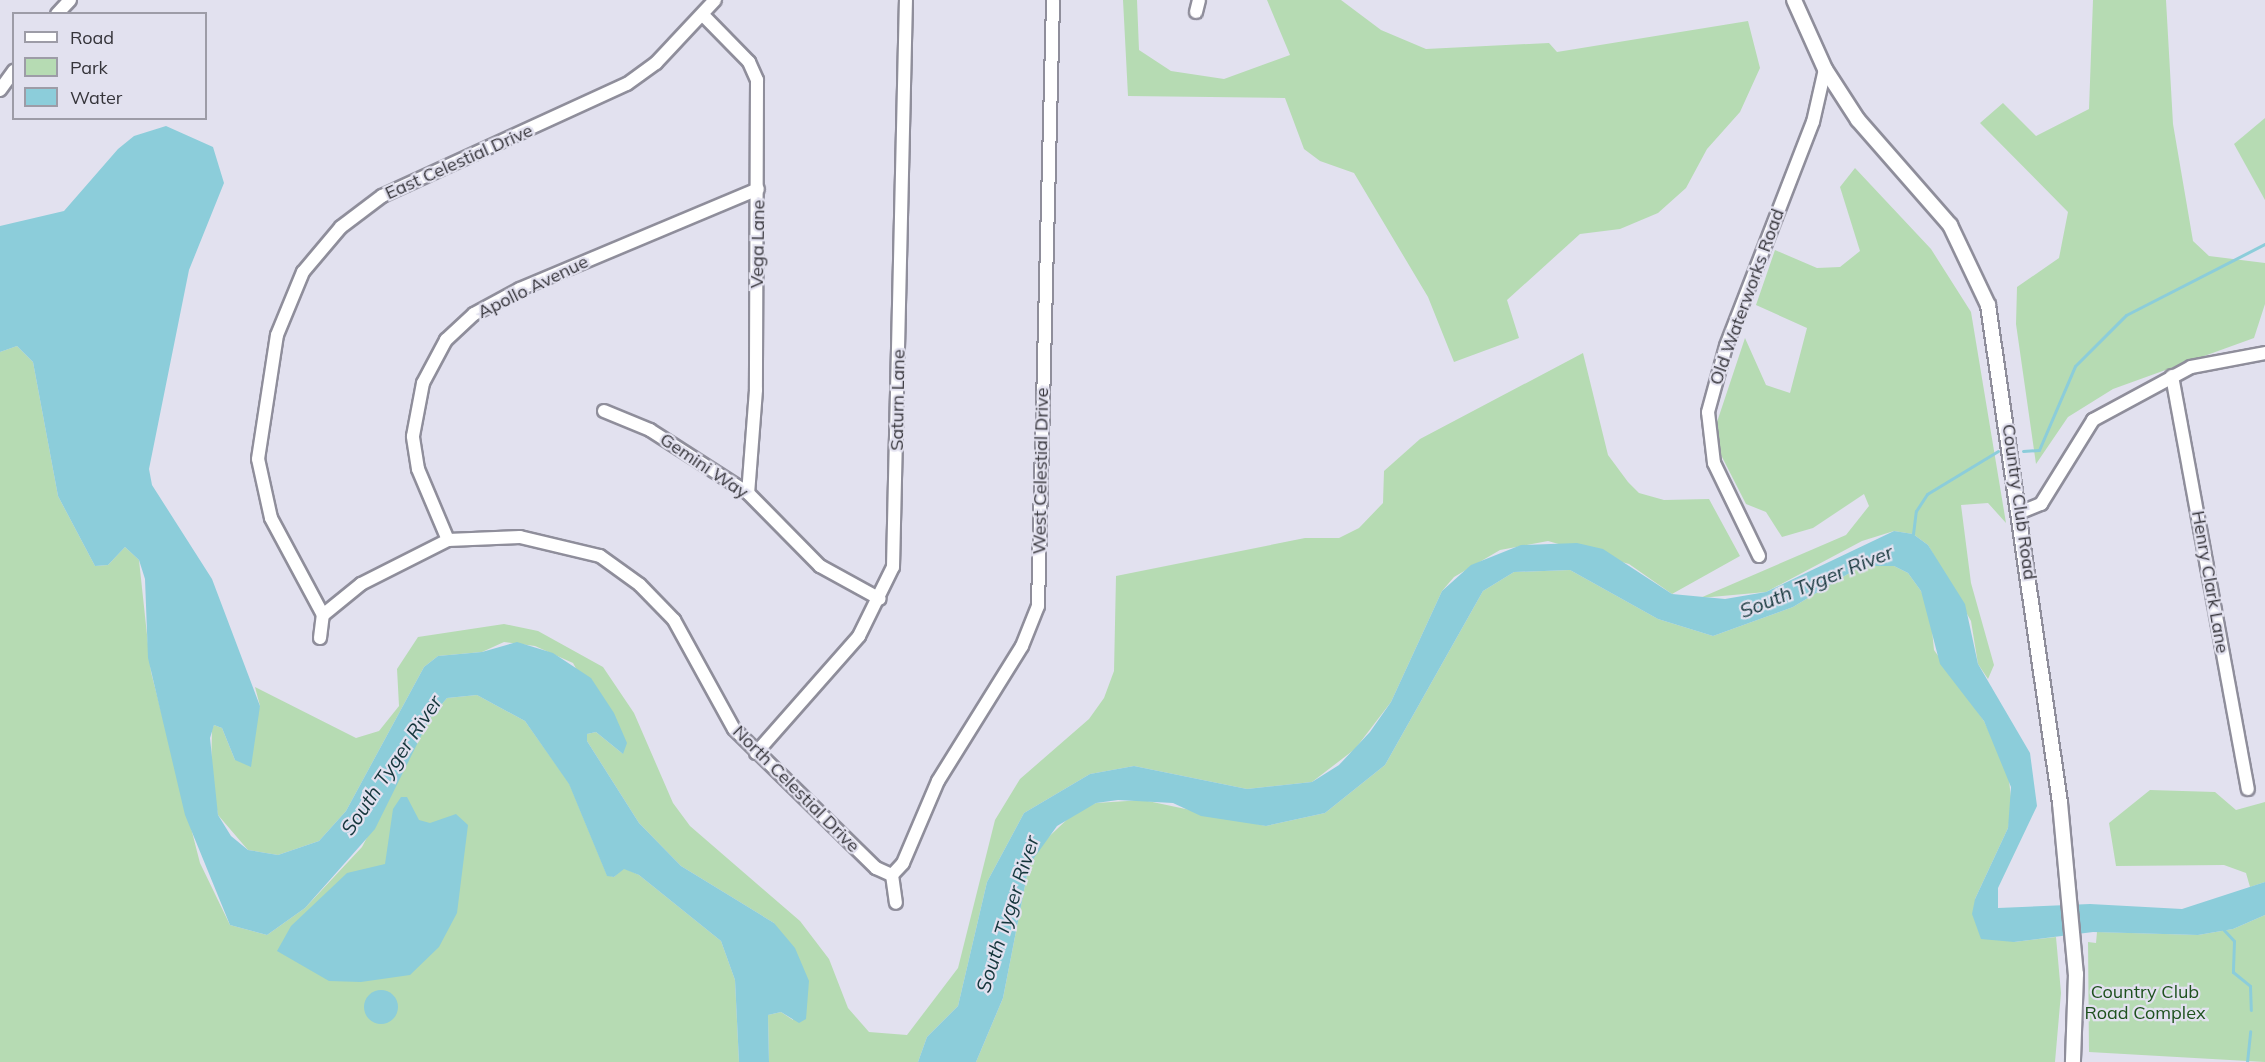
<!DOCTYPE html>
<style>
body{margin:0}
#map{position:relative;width:2265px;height:1062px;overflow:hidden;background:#e2e1ef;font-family:Mulish,sans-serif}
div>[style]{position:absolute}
.green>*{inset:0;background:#b6dbb3}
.water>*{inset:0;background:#8ccdda}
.round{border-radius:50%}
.stream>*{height:3px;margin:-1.5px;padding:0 1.5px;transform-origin:1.5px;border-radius:1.5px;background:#8ccdda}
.roads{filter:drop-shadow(2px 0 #8f8e9b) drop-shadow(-2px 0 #8f8e9b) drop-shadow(0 2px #8f8e9b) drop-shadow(0 -2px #8f8e9b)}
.minor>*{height:12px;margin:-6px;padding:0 6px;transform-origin:6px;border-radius:6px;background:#fff}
.tertiary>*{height:14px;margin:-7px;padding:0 7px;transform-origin:7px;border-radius:7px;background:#fff}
span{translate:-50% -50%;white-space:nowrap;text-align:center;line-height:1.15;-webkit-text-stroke:4.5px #e2e1ef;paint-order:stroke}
.street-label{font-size:18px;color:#35343a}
.park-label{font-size:18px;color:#1e511e}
.water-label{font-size:20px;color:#14353b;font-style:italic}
.legend{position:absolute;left:12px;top:12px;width:195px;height:108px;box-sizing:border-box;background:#e2e1ef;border:2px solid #9d9ca7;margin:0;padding:8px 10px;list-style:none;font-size:18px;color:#35343a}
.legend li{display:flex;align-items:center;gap:12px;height:30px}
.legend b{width:30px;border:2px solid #9d9ca7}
</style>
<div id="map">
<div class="green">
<div style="clip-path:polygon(1123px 0,1137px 0,1139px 50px,1171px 71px,1224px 79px,1290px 55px,1267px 0,1341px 0,1381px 30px,1426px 49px,1549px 43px,1557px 52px,1748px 21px,1760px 68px,1740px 112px,1707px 149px,1686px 188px,1658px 213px,1620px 229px,1580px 234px,1507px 300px,1519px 338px,1454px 362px,1428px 297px,1354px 173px,1320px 161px,1304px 149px,1285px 98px,1128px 96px)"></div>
<div style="clip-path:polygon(2093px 0,2166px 0,2173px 124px,2193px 241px,2209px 256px,2265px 263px,2265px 304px,2254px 338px,2113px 389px,2068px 417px,2036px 464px,2016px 324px,2017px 287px,2059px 258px,2068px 212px,1980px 123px,2003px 103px,2036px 136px,2089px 109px)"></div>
<div style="clip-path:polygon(2265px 118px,2265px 200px,2234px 144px)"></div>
<div style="clip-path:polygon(1855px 168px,1931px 249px,1971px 312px,2006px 523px,1988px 503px,1961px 505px,1971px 583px,1994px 665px,1988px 679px,1978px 664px,1971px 621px,1928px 545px,1913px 534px,1894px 531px,1862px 541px,1766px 592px,1700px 598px,1846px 535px,1869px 506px,1864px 494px,1813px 528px,1782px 537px,1766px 512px,1746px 504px,1721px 455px,1717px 422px,1745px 338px,1766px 385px,1790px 393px,1807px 328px,1756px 305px,1775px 250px,1817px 268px,1840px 267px,1860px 251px,1840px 187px)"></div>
<div style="clip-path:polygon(17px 346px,33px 362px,58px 496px,95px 566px,108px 565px,125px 547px,139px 560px,151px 672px,200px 863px,230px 925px,267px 935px,305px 908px,362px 847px,430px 718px,447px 698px,477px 695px,525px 721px,569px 783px,607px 875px,614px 877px,624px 868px,639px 875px,721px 941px,735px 980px,739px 1062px,0 1062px,0 352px)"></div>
<div style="clip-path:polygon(1583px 353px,1608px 455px,1628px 482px,1639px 493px,1664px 500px,1709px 499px,1740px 556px,1672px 594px,1629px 564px,1548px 541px,1500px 550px,1454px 577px,1442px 591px,1391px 702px,1355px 749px,1312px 782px,1247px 789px,1134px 766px,1090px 774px,1024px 813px,987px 882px,958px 1006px,927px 1037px,918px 1062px,769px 1062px,768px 1015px,781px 1012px,793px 1020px,774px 923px,681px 866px,639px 823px,587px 741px,587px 734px,596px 732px,623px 754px,573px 663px,535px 646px,504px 642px,482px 652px,438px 656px,424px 667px,346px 811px,319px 841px,278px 855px,248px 850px,218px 815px,211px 777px,212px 730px,214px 725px,222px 728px,235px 760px,260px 706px,255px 687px,356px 738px,379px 731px,399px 706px,397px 669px,418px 637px,504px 624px,538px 631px,603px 667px,634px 713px,673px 803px,690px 826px,800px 921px,829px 959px,848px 1008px,869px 1032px,907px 1035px,958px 968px,995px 820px,1020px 779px,1089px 719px,1104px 698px,1114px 671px,1116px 576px,1305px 538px,1339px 538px,1359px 528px,1383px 503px,1384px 471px,1420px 439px)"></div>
<div style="clip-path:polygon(1861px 566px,1894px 566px,1908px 573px,1921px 591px,1930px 610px,1934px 650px,1984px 721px,2008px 772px,2012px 806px,2008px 828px,1975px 899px,2014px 942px,2056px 937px,2061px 993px,2055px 1062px,976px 1062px,1003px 998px,1029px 865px,1039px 846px,1074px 813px,1096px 803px,1143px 800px,1266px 826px,1325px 813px,1385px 765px,1483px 591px,1514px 572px,1570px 570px,1658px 619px,1713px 636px,1793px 607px)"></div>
<div style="clip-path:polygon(2150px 790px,2215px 792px,2236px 810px,2265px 802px,2265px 882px,2250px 887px,2246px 873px,2224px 865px,2116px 866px,2109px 823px)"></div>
<div style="clip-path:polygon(2265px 915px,2265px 1062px,2089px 1052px,2088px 942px,2096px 943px,2097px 932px,2198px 935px,2233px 929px)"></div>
</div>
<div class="water">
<div style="clip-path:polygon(166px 126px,213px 147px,224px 183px,189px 270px,149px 469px,152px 485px,212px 579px,260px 706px,251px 767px,235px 760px,222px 728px,214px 725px,210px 738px,218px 815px,231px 836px,248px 850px,278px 855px,319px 841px,346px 811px,424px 667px,438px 656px,482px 652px,517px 642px,553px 653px,591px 678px,614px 713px,627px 743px,623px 754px,596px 732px,587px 734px,587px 741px,639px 823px,681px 866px,774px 923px,795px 948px,809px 981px,806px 1019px,799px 1023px,781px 1012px,768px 1015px,769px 1062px,739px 1062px,735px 980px,721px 941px,639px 875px,624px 869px,614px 877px,607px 876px,569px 784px,525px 721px,477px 695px,447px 698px,430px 718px,375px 829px,305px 908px,267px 935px,230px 925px,185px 815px,148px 658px,145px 579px,139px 560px,125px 547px,108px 565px,95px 566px,58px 496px,33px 362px,17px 346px,0 352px,0 226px,64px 211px,118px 149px,134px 136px)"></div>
<div style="clip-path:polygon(1894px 531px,1913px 534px,1928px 545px,1965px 604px,1978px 664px,2030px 753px,2037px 806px,1998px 888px,1998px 908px,2090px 904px,2182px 909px,2265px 882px,2265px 915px,2233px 929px,2198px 935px,2093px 932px,2014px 942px,1981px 939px,1972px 914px,1975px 899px,2008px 828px,2011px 787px,1984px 721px,1940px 664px,1921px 591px,1908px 573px,1894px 566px,1861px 566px,1793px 607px,1713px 636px,1658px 619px,1570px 570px,1514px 572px,1483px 591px,1385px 765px,1325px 813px,1266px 826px,1201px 816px,1173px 803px,1118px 800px,1096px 803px,1057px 826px,1029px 865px,1003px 998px,976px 1062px,918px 1062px,927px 1037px,958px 1006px,987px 882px,1024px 813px,1090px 774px,1134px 766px,1247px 789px,1312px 782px,1339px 765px,1370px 732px,1391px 702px,1442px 591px,1471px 565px,1521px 545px,1577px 543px,1603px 549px,1672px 594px,1725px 599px,1766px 592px)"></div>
<div style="clip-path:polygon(401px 797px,407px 797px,419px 820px,430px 823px,456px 814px,468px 825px,457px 913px,439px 947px,410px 975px,361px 982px,329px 981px,277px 951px,291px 926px,347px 873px,385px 864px,393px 809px)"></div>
<div class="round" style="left:364px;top:990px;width:34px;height:34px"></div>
</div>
<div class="stream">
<div style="left:2023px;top:451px;width:16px;rotate:-4deg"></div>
<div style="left:2039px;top:450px;width:91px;rotate:-66.8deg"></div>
<div style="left:2075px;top:366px;width:72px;rotate:-45deg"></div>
<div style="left:2126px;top:315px;width:156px;rotate:-27.1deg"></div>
<div style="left:1913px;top:534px;width:23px;rotate:-83deg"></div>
<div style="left:1916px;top:511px;width:20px;rotate:-57deg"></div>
<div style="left:1927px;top:494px;width:83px;rotate:-31.2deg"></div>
<div style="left:2223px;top:929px;width:16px;rotate:47deg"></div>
<div style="left:2234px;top:941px;width:31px;rotate:92deg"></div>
<div style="left:2233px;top:972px;width:22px;rotate:39deg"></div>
<div style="left:2250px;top:986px;width:24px;rotate:88deg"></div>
<div style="left:2247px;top:1062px;width:31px;rotate:-84deg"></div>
</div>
<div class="roads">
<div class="minor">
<div style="left:1196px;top:12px;width:12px;rotate:-76deg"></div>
<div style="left:57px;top:14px;width:19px;rotate:-47deg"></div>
<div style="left:703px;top:15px;width:66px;rotate:45.6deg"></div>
<div style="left:749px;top:62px;width:20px;rotate:66deg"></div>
<div style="left:757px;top:80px;width:310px;rotate:90.2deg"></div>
<div style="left:756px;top:390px;width:103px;rotate:94.4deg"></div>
<div style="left:0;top:90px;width:24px;rotate:-54deg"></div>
<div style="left:2172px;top:376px;width:420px;rotate:79.6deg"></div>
<div style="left:604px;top:411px;width:50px;rotate:22.4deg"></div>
<div style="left:650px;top:430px;width:117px;rotate:32.7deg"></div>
<div style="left:748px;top:493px;width:103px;rotate:45.4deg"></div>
<div style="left:820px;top:566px;width:68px;rotate:28.8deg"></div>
<div style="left:2021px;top:512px;width:22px;rotate:-22deg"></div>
<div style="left:2041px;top:504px;width:99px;rotate:-58.2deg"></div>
<div style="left:2093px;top:420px;width:111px;rotate:-28.4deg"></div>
<div style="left:2191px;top:367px;width:75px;rotate:-10.7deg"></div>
<div style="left:448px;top:540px;width:77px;rotate:-112.9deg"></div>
<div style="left:418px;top:469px;width:33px;rotate:-99deg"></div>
<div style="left:413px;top:436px;width:54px;rotate:-79.3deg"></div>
<div style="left:423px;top:383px;width:49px;rotate:-61.9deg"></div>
<div style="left:446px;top:340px;width:38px;rotate:-43deg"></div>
<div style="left:474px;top:314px;width:52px;rotate:-28.5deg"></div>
<div style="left:520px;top:289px;width:258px;rotate:-22.8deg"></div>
<div style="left:1759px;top:556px;width:103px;rotate:-115.8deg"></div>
<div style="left:1714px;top:463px;width:51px;rotate:-96.7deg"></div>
<div style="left:1708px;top:412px;width:68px;rotate:-74.7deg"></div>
<div style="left:1726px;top:346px;width:240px;rotate:-68.8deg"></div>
<div style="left:1813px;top:122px;width:54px;rotate:-77.2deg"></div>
<div style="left:323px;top:615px;width:110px;rotate:-118.2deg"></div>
<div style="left:271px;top:518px;width:60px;rotate:-102.4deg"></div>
<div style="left:258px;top:459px;width:125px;rotate:-81.3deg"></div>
<div style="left:277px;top:335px;width:68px;rotate:-67.6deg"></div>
<div style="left:303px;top:272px;width:59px;rotate:-49.8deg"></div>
<div style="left:341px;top:227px;width:51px;rotate:-37.1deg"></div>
<div style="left:382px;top:196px;width:269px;rotate:-24.6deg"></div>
<div style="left:627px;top:84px;width:36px;rotate:-36deg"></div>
<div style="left:656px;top:63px;width:86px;rotate:-46.9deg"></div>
<div style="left:320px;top:638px;width:23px;rotate:-83deg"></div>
<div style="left:323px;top:615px;width:49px;rotate:-39.2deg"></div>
<div style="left:361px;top:584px;width:97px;rotate:-26.8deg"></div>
<div style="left:448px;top:540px;width:72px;rotate:-2.4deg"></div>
<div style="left:520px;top:537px;width:82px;rotate:13.4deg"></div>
<div style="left:600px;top:556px;width:49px;rotate:35.9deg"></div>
<div style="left:640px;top:585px;width:49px;rotate:45.8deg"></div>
<div style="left:674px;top:620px;width:124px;rotate:61.2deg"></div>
<div style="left:734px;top:729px;width:199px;rotate:44.4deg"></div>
<div style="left:876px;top:868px;width:17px;rotate:24deg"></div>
<div style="left:756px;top:753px;width:156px;rotate:-48.6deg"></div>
<div style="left:859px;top:636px;width:77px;rotate:-63.8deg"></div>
<div style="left:893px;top:567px;width:567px;rotate:-88.69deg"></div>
<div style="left:892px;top:875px;width:16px;rotate:-47deg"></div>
<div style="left:903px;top:863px;width:89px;rotate:-66.9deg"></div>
<div style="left:938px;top:781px;width:159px;rotate:-58.1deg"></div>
<div style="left:1022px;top:646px;width:43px;rotate:-68.2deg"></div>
<div style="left:1038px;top:606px;width:606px;rotate:-88.58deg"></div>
<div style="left:892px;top:875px;width:28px;rotate:82deg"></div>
</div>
<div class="tertiary">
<div style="left:1794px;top:0;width:76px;rotate:65.8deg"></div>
<div style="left:1825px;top:69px;width:61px;rotate:57.1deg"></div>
<div style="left:1858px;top:120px;width:140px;rotate:48.8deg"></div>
<div style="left:1950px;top:225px;width:89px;rotate:64.6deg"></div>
<div style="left:1988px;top:305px;width:503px;rotate:81.77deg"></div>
<div style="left:2060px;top:803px;width:172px;rotate:84.7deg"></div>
<div style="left:2076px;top:974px;width:88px;rotate:92deg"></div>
</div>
</div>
<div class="street-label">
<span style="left:459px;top:162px;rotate:-24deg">East Celestial Drive</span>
<span style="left:758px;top:244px;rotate:-89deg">Vega Lane</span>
<span style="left:533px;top:287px;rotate:-26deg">Apollo Avenue</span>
<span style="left:1747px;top:297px;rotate:-70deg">Old Waterworks Road</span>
<span style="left:898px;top:400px;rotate:-89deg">Saturn Lane</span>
<span style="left:704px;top:466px;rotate:34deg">Gemini Way</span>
<span style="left:1041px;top:471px;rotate:-89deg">West Celestial Drive</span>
<span style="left:2019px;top:502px;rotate:82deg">Country Club Road</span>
<span style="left:2210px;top:582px;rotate:80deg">Henry Clark Lane</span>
<span style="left:796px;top:789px;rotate:45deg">North Celestial Drive</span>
</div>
<div class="park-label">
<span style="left:2145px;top:1003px">Country Club<br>Road Complex</span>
</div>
<div class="water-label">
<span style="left:1816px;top:581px;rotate:-22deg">South Tyger River</span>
<span style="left:391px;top:765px;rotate:-56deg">South Tyger River</span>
<span style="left:1007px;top:914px;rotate:-72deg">South Tyger River</span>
</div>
<ul class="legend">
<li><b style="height:8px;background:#fff"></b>Road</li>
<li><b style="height:16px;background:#b6dbb3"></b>Park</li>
<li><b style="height:16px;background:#8ccdda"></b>Water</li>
</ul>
</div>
